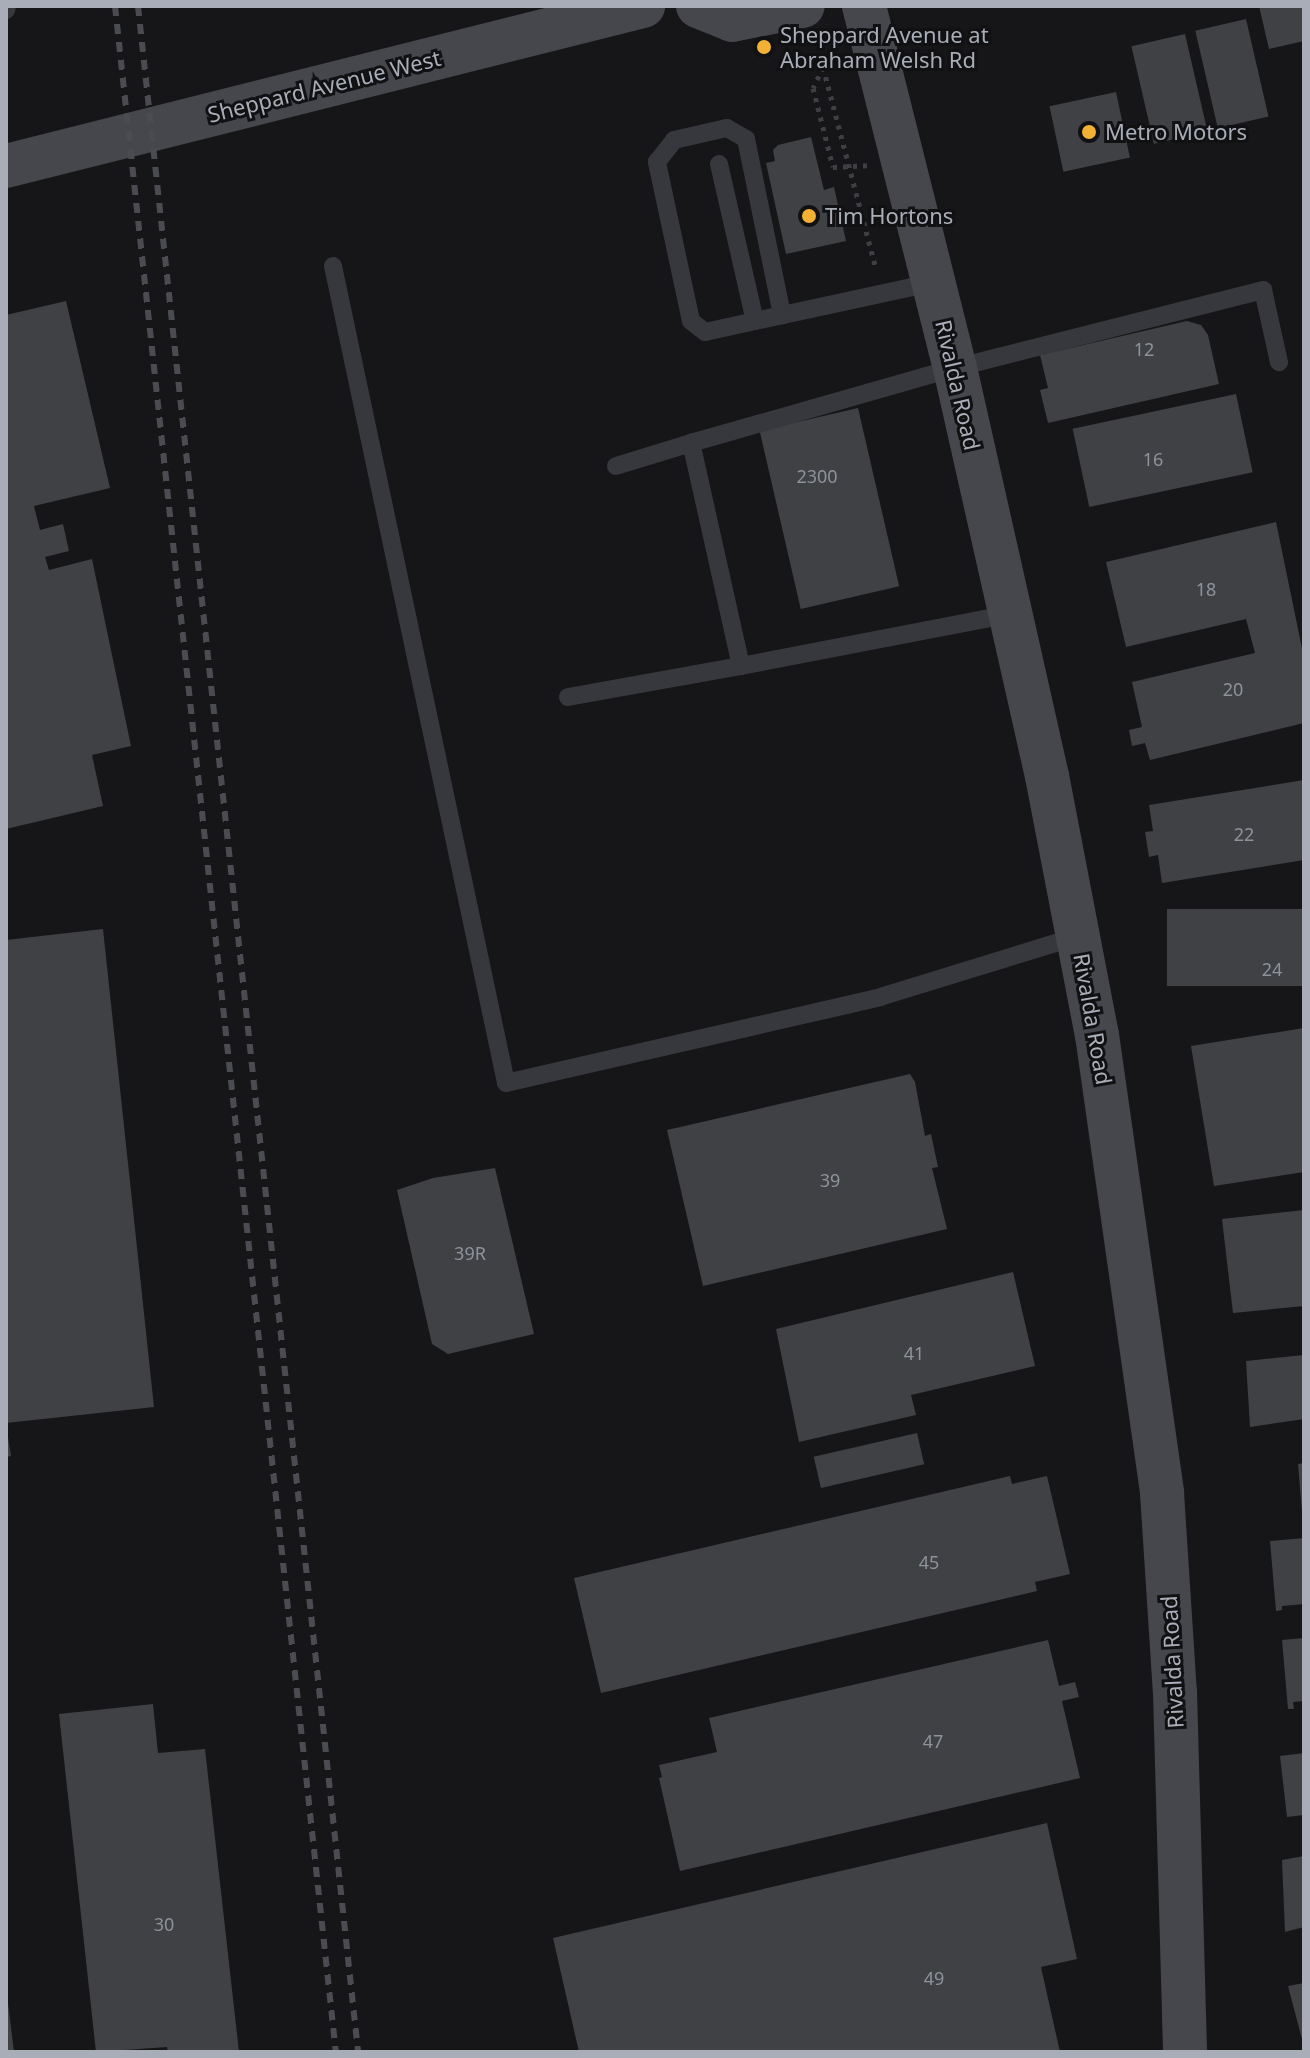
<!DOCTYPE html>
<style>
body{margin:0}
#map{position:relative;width:1310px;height:2058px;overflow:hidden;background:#161618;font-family:"Noto Sans",sans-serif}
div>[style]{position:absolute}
.building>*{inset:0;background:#404145;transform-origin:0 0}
.path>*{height:5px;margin-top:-2.5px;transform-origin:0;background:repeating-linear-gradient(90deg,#3d3f44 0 4px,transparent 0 10px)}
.lane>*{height:18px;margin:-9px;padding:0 9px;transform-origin:9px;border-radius:9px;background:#37383d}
.secondary>*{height:44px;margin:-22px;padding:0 22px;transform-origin:22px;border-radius:22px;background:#45474d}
.rail>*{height:6px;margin-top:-3px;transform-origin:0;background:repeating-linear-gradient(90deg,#4a4c52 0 10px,transparent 0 18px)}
.dots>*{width:22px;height:22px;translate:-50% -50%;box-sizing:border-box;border:4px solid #111113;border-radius:50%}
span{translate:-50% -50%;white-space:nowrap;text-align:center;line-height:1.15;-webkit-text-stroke:6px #111113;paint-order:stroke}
.number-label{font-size:18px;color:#8e929b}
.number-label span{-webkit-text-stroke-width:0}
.poi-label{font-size:22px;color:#a8adb8}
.left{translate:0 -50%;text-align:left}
.street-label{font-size:22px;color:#a8adb8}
.frame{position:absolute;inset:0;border:8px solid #a8adb8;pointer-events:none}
</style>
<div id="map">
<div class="building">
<div style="clip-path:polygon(1259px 6px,1304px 6px,1304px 41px,1269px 49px)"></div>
<div style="left:1246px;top:19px;width:100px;height:52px;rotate:77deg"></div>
<div style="left:1185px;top:34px;width:100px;height:55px;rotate:77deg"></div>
<div style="left:1116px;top:92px;width:67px;height:68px;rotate:78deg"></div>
<div style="clip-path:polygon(811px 137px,824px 190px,834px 187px,846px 241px,786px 254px,766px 163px,775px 161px,773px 150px,778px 145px)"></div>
<div style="clip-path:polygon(66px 301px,110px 488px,34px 506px,40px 530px,63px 524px,69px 551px,45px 557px,49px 570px,92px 559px,131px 746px,92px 755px,103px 806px,6px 829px,6px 315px)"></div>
<div style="clip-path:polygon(1187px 321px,1201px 325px,1208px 335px,1219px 384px,1048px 423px,1040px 390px,1048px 388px,1040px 355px)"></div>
<div style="left:1236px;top:394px;width:80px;height:167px;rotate:78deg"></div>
<div style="left:858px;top:408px;width:183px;height:101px;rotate:77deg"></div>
<div style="clip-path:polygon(1276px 522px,1304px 658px,1304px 723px,1150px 760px,1145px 743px,1132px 746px,1129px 730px,1142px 727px,1132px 682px,1255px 653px,1246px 619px,1126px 647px,1106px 562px)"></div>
<div style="clip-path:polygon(1304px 780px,1304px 860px,1162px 883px,1158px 855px,1149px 857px,1145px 832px,1153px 831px,1149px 805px)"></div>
<div style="left:1304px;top:909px;width:77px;height:137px;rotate:90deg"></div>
<div style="clip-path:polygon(103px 929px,154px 1407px,6px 1423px,6px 940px)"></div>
<div style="clip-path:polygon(1304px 1028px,1304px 1172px,1214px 1186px,1191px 1046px)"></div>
<div style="clip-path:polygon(910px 1074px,915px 1082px,925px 1136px,931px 1134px,938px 1167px,932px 1168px,947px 1229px,703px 1286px,667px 1130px)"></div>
<div style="clip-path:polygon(495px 1168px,534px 1334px,448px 1354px,432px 1344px,397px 1190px,433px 1178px)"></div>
<div style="clip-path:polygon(1304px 1210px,1304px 1306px,1233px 1313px,1222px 1219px)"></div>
<div style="clip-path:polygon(1013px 1272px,1035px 1366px,911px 1395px,916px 1415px,799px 1442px,776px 1329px)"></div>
<div style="clip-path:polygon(1304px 1355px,1304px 1419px,1250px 1427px,1246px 1361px)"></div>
<div style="clip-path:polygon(6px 1425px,11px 1456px,6px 1457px)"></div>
<div style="left:917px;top:1433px;width:32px;height:106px;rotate:77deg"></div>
<div style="clip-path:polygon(1304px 1463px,1304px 1512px,1302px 1512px,1298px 1464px)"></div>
<div style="clip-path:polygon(1010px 1476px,1012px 1484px,1047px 1476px,1070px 1574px,1035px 1582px,1037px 1591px,601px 1693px,574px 1578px)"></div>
<div style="clip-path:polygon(1304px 1538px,1304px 1604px,1282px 1606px,1282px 1610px,1276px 1611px,1270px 1541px)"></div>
<div style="clip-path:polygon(1304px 1638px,1304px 1701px,1293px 1702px,1294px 1709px,1288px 1709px,1282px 1640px)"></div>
<div style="clip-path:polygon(1048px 1640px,1059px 1686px,1075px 1682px,1079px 1697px,1062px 1701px,1080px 1778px,680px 1871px,659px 1778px,662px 1777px,659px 1765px,717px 1752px,709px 1718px)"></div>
<div style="clip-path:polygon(153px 1704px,158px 1753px,205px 1749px,239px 2052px,168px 2052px,167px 2047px,96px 2052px,59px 1714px)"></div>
<div style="clip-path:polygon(1304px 1753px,1304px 1815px,1287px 1817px,1280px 1756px)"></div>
<div style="clip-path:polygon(1047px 1823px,1077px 1959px,1041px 1967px,1060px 2052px,579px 2052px,553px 1938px)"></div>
<div style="clip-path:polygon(1304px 1856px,1304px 1927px,1285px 1932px,1282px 1860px)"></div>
<div style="clip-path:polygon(1304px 1983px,1304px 2043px,1303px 2043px,1288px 1986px)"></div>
<div style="clip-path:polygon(6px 2003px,8px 2003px,14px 2052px,6px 2052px)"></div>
</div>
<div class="path">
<div style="left:823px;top:67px;width:205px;rotate:75.3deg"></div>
<div style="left:823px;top:67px;width:23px;rotate:115deg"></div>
<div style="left:813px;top:88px;width:81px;rotate:75.8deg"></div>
<div style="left:833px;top:167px;width:34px;rotate:-3deg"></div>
</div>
<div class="lane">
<div style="left:6px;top:10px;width:4px;rotate:-76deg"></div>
<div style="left:719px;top:164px;width:161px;rotate:77.1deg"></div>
<div style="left:755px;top:321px;width:184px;rotate:-12.2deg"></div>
<div style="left:333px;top:266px;width:835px;rotate:78.04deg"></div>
<div style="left:506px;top:1083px;width:384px;rotate:-12.9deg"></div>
<div style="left:880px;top:997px;width:207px;rotate:-17.1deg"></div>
<div style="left:755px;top:321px;width:51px;rotate:167.6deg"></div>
<div style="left:705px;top:332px;width:18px;rotate:-142deg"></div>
<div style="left:691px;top:321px;width:163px;rotate:-102.1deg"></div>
<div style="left:657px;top:162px;width:28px;rotate:-52deg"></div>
<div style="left:674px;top:140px;width:54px;rotate:-12.8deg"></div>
<div style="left:727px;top:128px;width:22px;rotate:30deg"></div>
<div style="left:746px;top:139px;width:180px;rotate:78.4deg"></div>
<div style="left:616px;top:466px;width:78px;rotate:-17deg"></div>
<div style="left:741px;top:666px;width:274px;rotate:-10.9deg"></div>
<div style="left:568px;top:697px;width:176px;rotate:-10.2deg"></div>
<div style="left:741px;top:666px;width:229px;rotate:-102.6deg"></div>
<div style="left:691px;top:443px;width:274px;rotate:-15.9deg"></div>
<div style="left:955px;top:368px;width:318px;rotate:-14.2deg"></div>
<div style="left:1263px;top:290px;width:74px;rotate:77.5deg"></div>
</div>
<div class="secondary">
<div style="left:698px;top:6px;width:37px;rotate:22deg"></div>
<div style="left:732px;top:20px;width:72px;rotate:-11.2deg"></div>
<div style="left:864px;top:6px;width:373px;rotate:75.9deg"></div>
<div style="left:955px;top:368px;width:418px;rotate:77.3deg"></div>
<div style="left:1047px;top:776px;width:264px;rotate:79.1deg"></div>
<div style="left:1097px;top:1035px;width:463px;rotate:81.9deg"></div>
<div style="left:1162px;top:1493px;width:199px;rotate:86.3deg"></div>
<div style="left:1175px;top:1692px;width:360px;rotate:88.4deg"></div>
<div style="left:6px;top:166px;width:657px;rotate:-14.1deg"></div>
</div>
<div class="rail">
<div style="left:115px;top:6px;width:2058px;rotate:83.84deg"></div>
<div style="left:138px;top:6px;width:2058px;rotate:83.86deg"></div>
</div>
<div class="dots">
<div style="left:764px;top:47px;background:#f2b134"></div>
<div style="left:1089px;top:132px;background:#f2b134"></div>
<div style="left:809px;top:216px;background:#f2b134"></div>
</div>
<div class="number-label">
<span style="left:1144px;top:349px">12</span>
<span style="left:1153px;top:459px">16</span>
<span style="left:817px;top:476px">2300</span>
<span style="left:1206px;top:589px">18</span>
<span style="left:1233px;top:689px">20</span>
<span style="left:1244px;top:834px">22</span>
<span style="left:1272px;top:969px">24</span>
<span style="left:830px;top:1180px">39</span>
<span style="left:470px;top:1253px">39R</span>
<span style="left:914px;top:1353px">41</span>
<span style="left:929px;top:1562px">45</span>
<span style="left:933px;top:1741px">47</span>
<span style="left:164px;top:1924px">30</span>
<span style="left:934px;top:1978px">49</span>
</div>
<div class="poi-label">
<span class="left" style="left:780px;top:47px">Sheppard Avenue at<br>Abraham Welsh Rd</span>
<span class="left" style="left:1105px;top:132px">Metro Motors</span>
<span class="left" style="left:825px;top:216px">Tim Hortons</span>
</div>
<div class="street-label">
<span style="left:324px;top:86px;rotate:-14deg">Sheppard Avenue West</span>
<span style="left:958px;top:385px;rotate:77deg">Rivalda Road</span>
<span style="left:1093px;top:1019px;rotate:80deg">Rivalda Road</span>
<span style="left:1172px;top:1662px;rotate:-93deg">Rivalda Road</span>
</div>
<div class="frame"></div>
</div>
